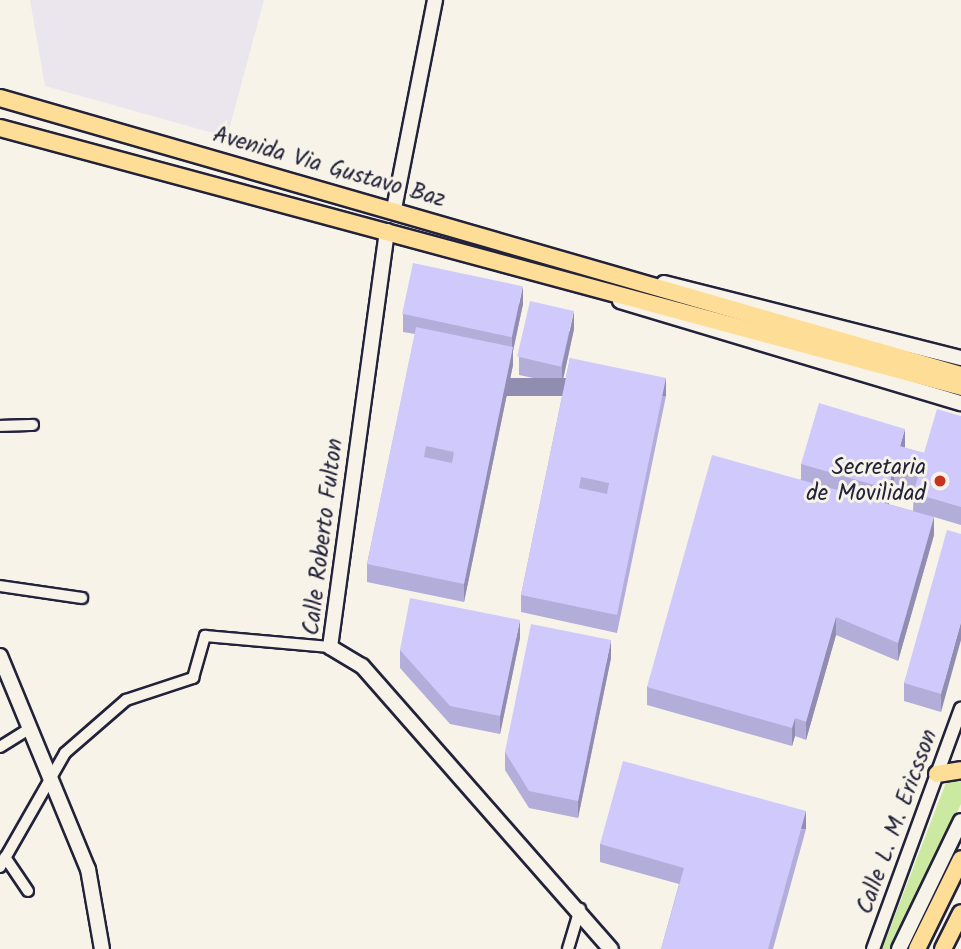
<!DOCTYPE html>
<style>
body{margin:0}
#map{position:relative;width:961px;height:949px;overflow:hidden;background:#f7f3e8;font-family:Kalam,sans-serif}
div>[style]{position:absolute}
.built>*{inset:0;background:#ebe6ee}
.green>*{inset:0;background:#cbe9a0}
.roads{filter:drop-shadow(2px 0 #22223b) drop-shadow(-2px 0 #22223b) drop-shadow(0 2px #22223b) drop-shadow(0 -2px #22223b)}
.minor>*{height:10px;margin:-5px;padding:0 5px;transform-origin:5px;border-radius:5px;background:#f7f3e8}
.tertiary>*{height:12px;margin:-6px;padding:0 6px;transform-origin:6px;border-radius:6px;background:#f7f3e8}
.secondary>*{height:14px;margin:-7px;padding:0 7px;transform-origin:7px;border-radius:7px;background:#f7f3e8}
.primary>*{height:16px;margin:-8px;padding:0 8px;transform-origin:8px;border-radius:8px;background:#fedd96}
.wall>*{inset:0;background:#b2add9}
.shaded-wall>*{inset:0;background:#918db0;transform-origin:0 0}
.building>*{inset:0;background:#cfc9fc;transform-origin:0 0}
.dots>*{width:19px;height:19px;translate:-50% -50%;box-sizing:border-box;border:4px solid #f7f3e8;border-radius:50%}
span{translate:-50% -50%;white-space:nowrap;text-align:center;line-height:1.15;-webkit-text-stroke:6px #f7f3e8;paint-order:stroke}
.street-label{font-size:23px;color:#22223b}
.poi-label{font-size:23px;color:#22223b}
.right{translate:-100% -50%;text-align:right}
</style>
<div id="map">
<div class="built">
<div style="clip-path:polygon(30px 0,264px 0,227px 137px,45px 86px)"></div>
</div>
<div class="green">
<div style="clip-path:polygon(961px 777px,961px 804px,890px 949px,882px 949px,947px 780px)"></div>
</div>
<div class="roads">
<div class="minor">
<div style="left:0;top:426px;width:33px;rotate:-2deg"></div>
<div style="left:0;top:586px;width:83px;rotate:8.3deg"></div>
<div style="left:0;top:747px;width:34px;rotate:-32deg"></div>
<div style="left:5px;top:857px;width:41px;rotate:55.9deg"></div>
<div style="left:0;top:867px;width:131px;rotate:-60.3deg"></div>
<div style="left:65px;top:753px;width:81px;rotate:-41deg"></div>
<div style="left:126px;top:700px;width:71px;rotate:-18.2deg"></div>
<div style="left:193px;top:678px;width:44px;rotate:-74.1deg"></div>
<div style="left:205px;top:636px;width:125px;rotate:5deg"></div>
<div style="left:568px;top:949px;width:42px;rotate:-73.3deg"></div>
</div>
<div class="tertiary">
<div style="left:873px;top:949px;width:256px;rotate:-69.9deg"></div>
</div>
<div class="secondary">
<div style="left:394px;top:209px;width:213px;rotate:-78.9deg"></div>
<div style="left:387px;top:231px;width:420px;rotate:97.8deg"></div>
<div style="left:330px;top:647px;width:37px;rotate:31deg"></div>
<div style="left:362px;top:666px;width:377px;rotate:48.7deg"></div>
<div style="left:664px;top:283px;width:306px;rotate:14.2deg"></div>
<div style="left:620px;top:301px;width:356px;rotate:16.7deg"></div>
<div style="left:0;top:656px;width:230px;rotate:67.6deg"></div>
<div style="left:88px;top:869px;width:81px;rotate:80.1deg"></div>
<div style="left:899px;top:949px;width:142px;rotate:-64.2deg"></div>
</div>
<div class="primary">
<div style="left:0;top:98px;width:1000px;rotate:16.08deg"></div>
<div style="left:0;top:128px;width:995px;rotate:15.08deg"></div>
<div style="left:937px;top:774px;width:24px;rotate:-9deg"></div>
<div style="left:917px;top:949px;width:100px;rotate:-63.9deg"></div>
<div style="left:943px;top:949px;width:40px;rotate:-63.4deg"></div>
</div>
</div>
<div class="wall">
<div style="clip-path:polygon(523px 304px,513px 351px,513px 365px,464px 602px,367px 582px,367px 564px,415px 334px,403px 332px,403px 314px)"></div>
<div style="clip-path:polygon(574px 329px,562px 384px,519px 375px,519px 357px)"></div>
<div style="clip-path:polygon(570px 358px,666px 396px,617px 633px,521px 612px,521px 595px)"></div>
<div style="clip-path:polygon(evenodd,961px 416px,961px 525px,934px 517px,934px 535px,898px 661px,836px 635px,806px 740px,795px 736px,792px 746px,647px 705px,647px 687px,801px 479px,801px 464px,905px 448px,924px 453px,961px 416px,894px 484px,914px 490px,913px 511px,888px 504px,894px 484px)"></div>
<div style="clip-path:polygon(961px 534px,941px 712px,904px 701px,904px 683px)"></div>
<div style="clip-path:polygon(520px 638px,500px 734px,450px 724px,400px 668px,400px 650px)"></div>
<div style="clip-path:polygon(611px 658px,578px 818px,529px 808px,505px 770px,505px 752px)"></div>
<div style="clip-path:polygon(806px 829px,773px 949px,661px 949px,679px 884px,600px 862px,600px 844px)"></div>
</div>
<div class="shaded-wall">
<div style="clip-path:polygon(523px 286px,523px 304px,513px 351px,513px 365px,464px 602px,464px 584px,512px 350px,512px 337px)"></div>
<div style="clip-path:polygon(574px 311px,574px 329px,562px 384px,562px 366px)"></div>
<div style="left:666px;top:378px;width:18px;height:242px;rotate:90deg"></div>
<div style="clip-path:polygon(905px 429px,905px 447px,900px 464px,900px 446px)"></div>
<div style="clip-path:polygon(894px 466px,894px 484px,888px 507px,888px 489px)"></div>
<div style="clip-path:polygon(934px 517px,934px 535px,898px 661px,898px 643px)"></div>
<div style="clip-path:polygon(836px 617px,836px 635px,806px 740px,806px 722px)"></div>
<div style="clip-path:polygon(520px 620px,520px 638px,500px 734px,500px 716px)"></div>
<div style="clip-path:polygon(961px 622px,961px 640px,941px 712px,941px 694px)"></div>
<div style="clip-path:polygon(611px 640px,611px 658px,578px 818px,578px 801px)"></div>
<div style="clip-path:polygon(795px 718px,795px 736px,792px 746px,792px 728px)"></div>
<div style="left:806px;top:811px;width:18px;height:143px;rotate:90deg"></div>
</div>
<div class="building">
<div style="left:413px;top:263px;width:112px;height:52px;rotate:12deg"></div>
<div style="left:530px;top:301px;width:45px;height:57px;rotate:13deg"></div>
<div style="clip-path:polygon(evenodd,416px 327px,513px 347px,464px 584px,367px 564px,416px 327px,426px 446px,454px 452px,452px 463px,424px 457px,426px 446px)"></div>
<div style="clip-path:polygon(evenodd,570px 358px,666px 378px,617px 615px,521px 595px,570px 358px,581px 477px,609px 483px,607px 494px,579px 488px,581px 477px)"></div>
<div style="clip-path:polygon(819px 403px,905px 429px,900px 446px,924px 453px,937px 409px,961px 416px,961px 507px,913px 493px,919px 474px,894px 466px,888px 489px,801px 464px)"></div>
<div style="clip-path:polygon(712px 455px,934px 517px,898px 643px,836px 617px,806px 722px,795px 718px,792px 728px,647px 687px)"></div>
<div style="clip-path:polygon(947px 530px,961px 534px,961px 622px,941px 694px,904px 683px)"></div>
<div style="clip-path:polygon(410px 598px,520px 620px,500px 716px,450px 706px,400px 650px)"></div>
<div style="clip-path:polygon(531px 624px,611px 640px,578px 801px,529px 791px,505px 752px)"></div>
<div style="clip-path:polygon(623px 761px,806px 811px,768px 949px,661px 949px,684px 868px,600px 844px)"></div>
</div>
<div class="dots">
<div style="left:940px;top:481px;background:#c8321e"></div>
</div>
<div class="street-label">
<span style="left:329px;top:168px;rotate:16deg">Avenida Via Gustavo Baz</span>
<span style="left:324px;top:537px;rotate:-83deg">Calle Roberto Fulton</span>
<span style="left:898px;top:822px;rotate:-70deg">Calle L. M. Ericsson</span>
</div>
<div class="poi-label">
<span class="right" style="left:926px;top:481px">Secretaria<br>de Movilidad</span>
</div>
</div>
